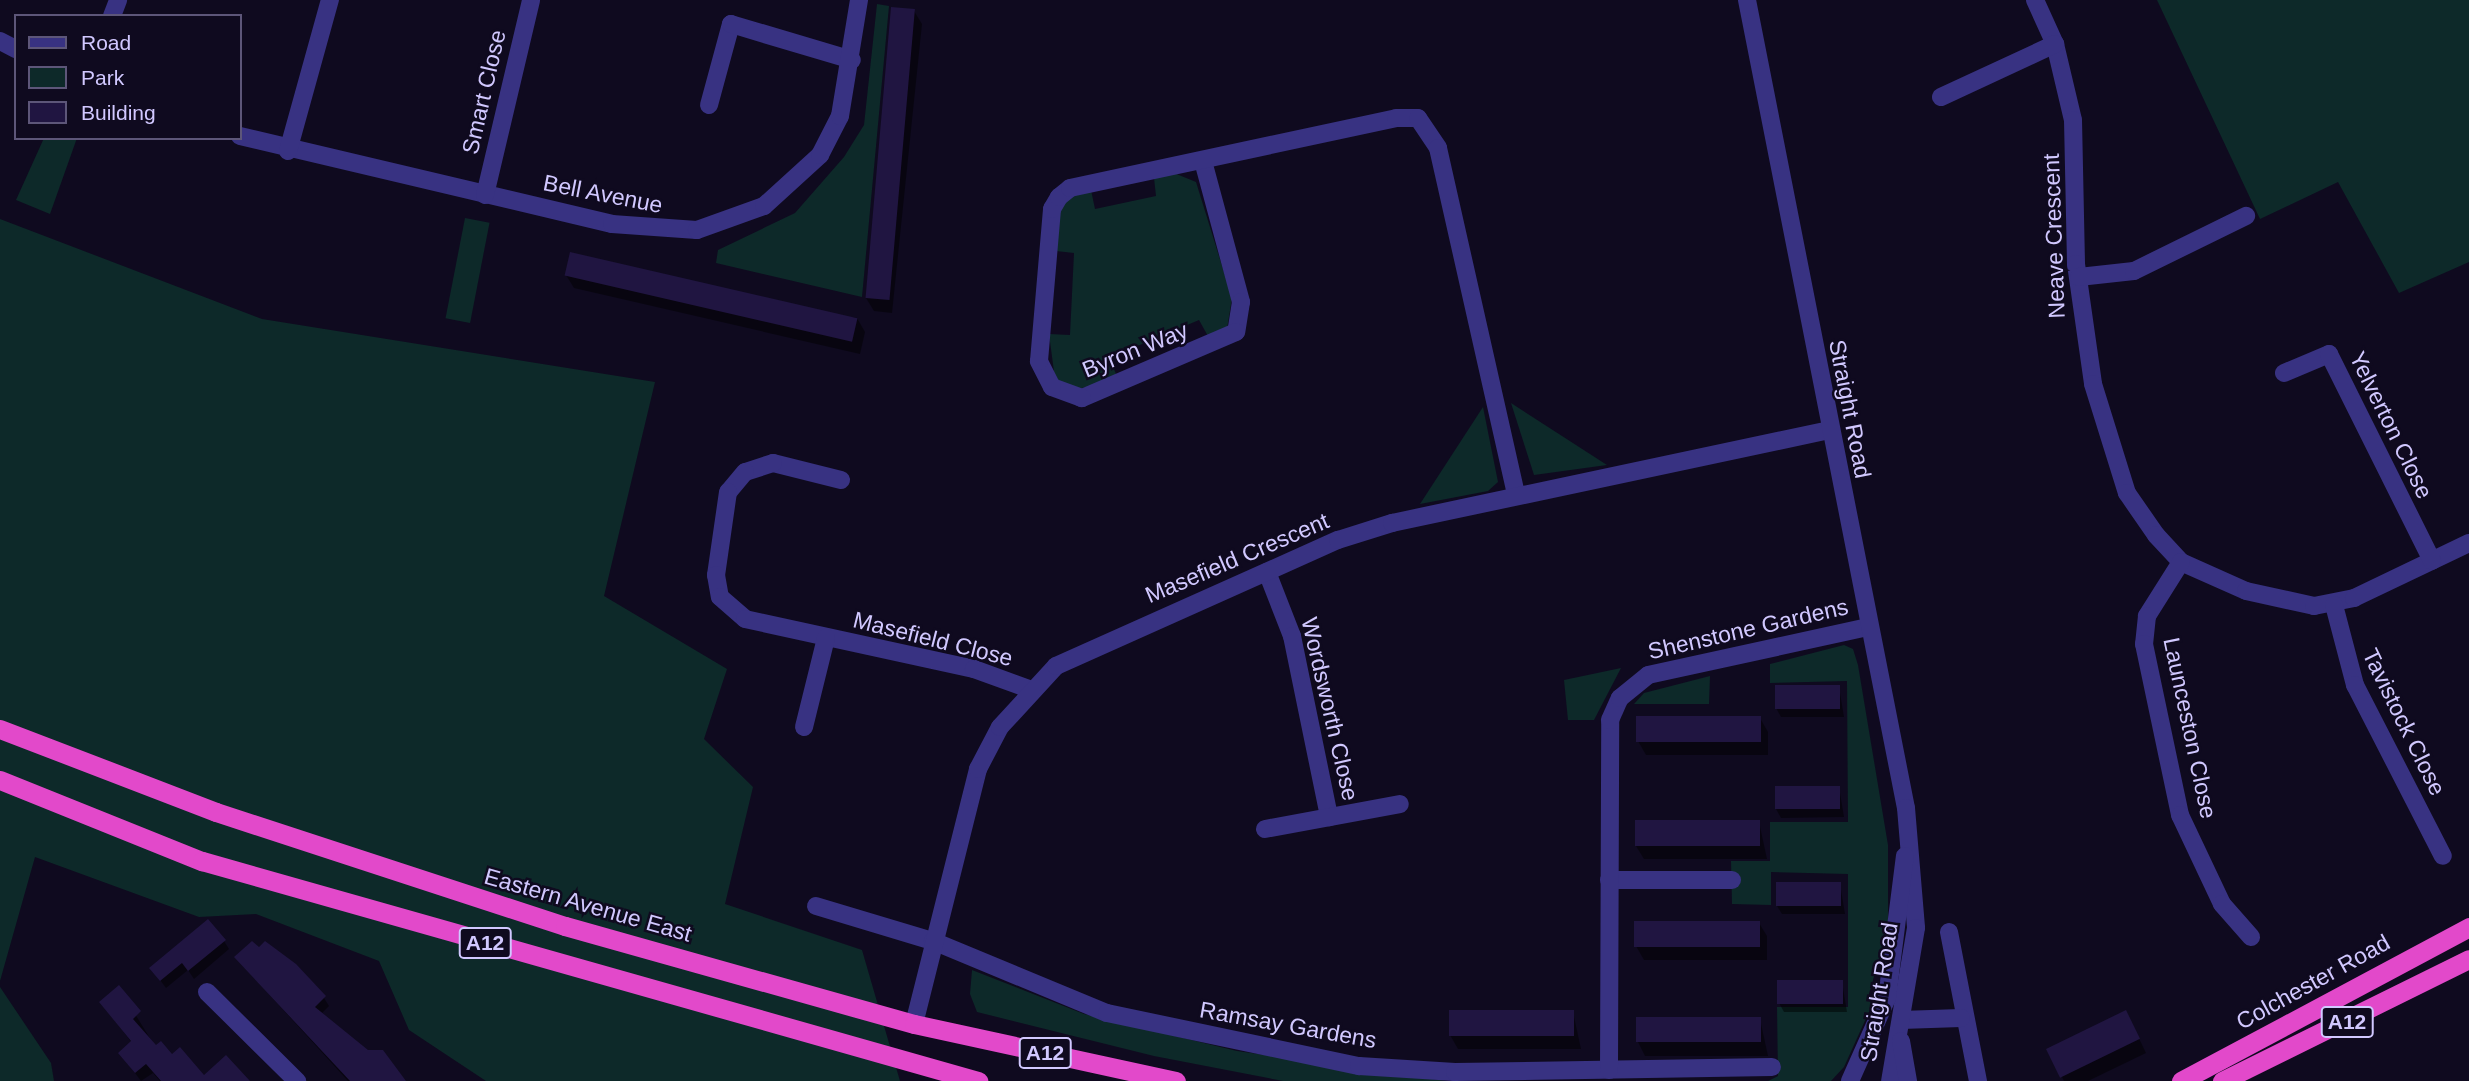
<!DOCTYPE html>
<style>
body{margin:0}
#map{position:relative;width:2469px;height:1081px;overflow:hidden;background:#0f0a1f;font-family:Arial,sans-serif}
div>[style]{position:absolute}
.green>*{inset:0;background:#0d2929;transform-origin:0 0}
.shadow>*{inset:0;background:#0007}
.building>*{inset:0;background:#201541;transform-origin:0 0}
.minor>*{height:18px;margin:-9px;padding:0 9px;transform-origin:9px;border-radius:9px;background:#383282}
.tertiary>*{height:18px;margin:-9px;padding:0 9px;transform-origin:9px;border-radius:9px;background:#383282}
.trunk>*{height:19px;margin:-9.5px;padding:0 9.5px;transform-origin:9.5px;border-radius:9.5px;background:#e249ca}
span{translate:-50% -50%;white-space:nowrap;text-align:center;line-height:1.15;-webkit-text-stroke:5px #0f0a1f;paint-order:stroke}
.shield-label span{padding:2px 5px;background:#0f0a1f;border:2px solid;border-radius:5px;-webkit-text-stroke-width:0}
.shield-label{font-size:21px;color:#d1c8ff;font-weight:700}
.street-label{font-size:23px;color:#d1c8ff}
.legend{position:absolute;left:14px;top:14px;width:228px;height:126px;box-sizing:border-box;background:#0f0a1f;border:2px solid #5d5679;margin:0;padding:9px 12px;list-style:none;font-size:21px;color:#d1c8ff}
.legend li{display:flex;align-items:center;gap:14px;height:35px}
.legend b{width:35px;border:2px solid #5d5679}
</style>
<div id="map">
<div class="green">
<div style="clip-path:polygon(2157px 0,2469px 0,2469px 262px,2399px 293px,2338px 182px,2260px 219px)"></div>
<div style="clip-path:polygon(877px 4px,889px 6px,862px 297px,716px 263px,718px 250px,795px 213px,844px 157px,864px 125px)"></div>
<div style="clip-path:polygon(44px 138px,77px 138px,50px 214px,16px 200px)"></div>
<div style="clip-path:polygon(1174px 173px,1196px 182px,1232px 298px,1227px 329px,1209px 338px,1199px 320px,1109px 358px,1117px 376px,1092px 386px,1077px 389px,1055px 379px,1049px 334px,1070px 335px,1074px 253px,1056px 251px,1059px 209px,1073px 195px,1091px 190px,1095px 209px,1156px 196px,1154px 178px)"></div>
<div style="left:465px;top:218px;width:25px;height:102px;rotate:11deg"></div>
<div style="clip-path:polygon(0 219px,262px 319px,655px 382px,604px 596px,727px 669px,704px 739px,753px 787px,725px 904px,862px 950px,900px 1081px,486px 1081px,409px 1030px,379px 961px,256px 914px,199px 917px,35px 857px,0 981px)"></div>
<div style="clip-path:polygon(1511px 403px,1607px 465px,1534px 475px)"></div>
<div style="clip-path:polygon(1483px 407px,1498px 482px,1488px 491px,1420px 504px)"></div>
<div style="clip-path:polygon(1844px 645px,1853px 649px,1858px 665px,1888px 845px,1888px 929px,1868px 997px,1873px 1003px,1844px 1067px,1831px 1081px,1768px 1081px,1778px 1076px,1777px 1007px,1848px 1007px,1848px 874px,1771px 872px,1771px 905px,1732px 904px,1731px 861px,1770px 861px,1770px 822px,1848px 822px,1847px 681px,1770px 683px,1770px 664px)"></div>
<div style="clip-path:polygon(1621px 668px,1594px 720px,1568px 720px,1564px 680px)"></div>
<div style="clip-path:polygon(1710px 676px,1709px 704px,1634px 704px,1644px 693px)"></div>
<div style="clip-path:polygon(972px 970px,1084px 1014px,1237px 1051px,1446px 1081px,1283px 1081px,1154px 1056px,977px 1012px,970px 994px)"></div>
<div style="clip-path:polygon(0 987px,51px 1063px,54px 1081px,0 1081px)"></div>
</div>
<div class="shadow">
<div style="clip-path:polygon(914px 11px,922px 24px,892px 313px,874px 311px,866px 298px)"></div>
<div style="clip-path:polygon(566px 275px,857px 318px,865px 332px,860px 354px,574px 288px)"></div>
<div style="clip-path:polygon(1839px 687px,1844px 717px,1781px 717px,1776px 708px)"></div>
<div style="clip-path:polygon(1760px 718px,1768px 732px,1768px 755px,1646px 755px,1638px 741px)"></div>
<div style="clip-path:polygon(1839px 787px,1844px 817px,1781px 818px,1776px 809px)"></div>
<div style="clip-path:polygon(1759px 822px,1767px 859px,1644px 859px,1636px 846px)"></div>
<div style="clip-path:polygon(1840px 884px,1845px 914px,1782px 914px,1777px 906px)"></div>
<div style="clip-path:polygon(1759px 923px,1767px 936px,1767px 960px,1644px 960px,1636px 946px)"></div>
<div style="clip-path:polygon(224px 941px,229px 949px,194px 979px,188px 970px,166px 988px,151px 968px)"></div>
<div style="clip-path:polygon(236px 958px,324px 998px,329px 1006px,320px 1015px,403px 1081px,348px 1081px)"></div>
<div style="clip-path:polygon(1842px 982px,1847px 1012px,1784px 1012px,1779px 1003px)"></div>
<div style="clip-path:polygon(119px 988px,156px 1048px,204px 1077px,248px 1081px,160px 1081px,153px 1073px,141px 1081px,120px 1053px,132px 1043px,101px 1002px)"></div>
<div style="clip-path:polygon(1573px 1012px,1581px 1049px,1458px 1049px,1450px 1035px)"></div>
<div style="clip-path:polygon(1760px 1019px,1768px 1056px,1645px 1056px,1638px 1042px)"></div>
<div style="clip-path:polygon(2133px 1026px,2146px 1053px,2088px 1081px,2064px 1081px,2048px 1049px)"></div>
</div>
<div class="building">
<div style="left:891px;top:7px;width:24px;height:292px;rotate:5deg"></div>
<div style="left:570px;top:252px;width:295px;height:24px;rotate:13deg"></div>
<div style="left:1775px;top:685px;width:65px;height:24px"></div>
<div style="left:1636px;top:716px;width:125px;height:26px"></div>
<div style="left:1775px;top:786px;width:65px;height:23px"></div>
<div style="left:1635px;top:820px;width:125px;height:26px"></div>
<div style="left:1776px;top:882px;width:65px;height:24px"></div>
<div style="clip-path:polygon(208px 919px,226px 940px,188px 971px,182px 963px,160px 981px,149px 968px)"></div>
<div style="left:1634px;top:921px;width:126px;height:26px"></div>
<div style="clip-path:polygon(252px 941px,259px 947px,265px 941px,296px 964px,326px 996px,315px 1007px,368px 1050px,383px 1050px,406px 1081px,350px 1081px,234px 957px)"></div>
<div style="left:1777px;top:980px;width:66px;height:24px"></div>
<div style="clip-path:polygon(119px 985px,141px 1011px,133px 1019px,156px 1045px,161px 1041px,172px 1054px,180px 1047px,204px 1075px,226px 1055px,250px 1081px,161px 1081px,146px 1064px,135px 1073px,118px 1053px,131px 1041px,99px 1002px)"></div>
<div style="left:1449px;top:1010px;width:125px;height:26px"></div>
<div style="left:2126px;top:1010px;width:32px;height:89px;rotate:64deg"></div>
<div style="left:1636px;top:1017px;width:125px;height:25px"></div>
</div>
<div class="minor">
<div style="left:2035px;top:0;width:48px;rotate:65.6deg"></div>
<div style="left:2055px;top:44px;width:78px;rotate:76.7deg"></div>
<div style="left:2073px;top:120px;width:144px;rotate:88.8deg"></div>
<div style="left:2076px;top:264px;width:121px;rotate:81.9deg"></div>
<div style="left:2093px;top:384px;width:114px;rotate:72.7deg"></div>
<div style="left:2127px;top:493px;width:51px;rotate:55.4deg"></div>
<div style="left:2156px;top:535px;width:37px;rotate:47deg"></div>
<div style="left:2181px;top:562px;width:71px;rotate:24deg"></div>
<div style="left:2246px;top:591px;width:70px;rotate:12.4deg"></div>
<div style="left:2314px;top:606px;width:41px;rotate:-11.3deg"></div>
<div style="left:2354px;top:598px;width:127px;rotate:-25.6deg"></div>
<div style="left:112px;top:16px;width:17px;rotate:-69deg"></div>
<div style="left:0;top:41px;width:18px;rotate:27deg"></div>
<div style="left:1941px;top:97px;width:126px;rotate:-24.9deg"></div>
<div style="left:709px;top:105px;width:84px;rotate:-74.8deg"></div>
<div style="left:731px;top:24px;width:126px;rotate:16.6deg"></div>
<div style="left:240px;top:136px;width:382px;rotate:13.3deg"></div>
<div style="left:612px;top:224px;width:85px;rotate:4deg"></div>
<div style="left:697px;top:230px;width:71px;rotate:-19.7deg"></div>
<div style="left:764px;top:206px;width:76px;rotate:-42.3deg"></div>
<div style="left:820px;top:155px;width:44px;rotate:-62.9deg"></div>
<div style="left:840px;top:116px;width:118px;rotate:-80.7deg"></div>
<div style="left:288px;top:151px;width:157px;rotate:-74.5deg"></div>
<div style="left:1203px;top:161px;width:146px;rotate:74.9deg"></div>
<div style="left:1241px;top:302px;width:30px;rotate:99deg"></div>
<div style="left:1236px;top:332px;width:168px;rotate:156.8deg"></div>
<div style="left:1082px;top:398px;width:32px;rotate:-160deg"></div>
<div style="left:1052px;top:387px;width:29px;rotate:-117deg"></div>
<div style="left:1039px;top:361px;width:153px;rotate:-85.1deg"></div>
<div style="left:1052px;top:209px;width:14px;rotate:-60deg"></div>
<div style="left:1059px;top:197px;width:14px;rotate:-39deg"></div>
<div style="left:1070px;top:188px;width:333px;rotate:-12.1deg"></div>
<div style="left:1396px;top:118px;width:22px"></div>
<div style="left:1418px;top:118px;width:36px;rotate:56deg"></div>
<div style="left:1438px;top:148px;width:356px;rotate:77.3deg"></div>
<div style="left:485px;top:195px;width:200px;rotate:-76.7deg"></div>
<div style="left:2079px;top:277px;width:55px;rotate:-6.2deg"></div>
<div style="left:2134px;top:271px;width:125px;rotate:-26.2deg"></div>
<div style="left:2284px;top:373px;width:49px;rotate:-22.9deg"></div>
<div style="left:2329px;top:354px;width:231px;rotate:63.5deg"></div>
<div style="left:841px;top:480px;width:70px;rotate:-166deg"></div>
<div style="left:773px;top:463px;width:29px;rotate:162deg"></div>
<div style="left:745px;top:472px;width:26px;rotate:130deg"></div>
<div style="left:728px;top:492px;width:84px;rotate:98.2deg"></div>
<div style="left:716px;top:575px;width:22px;rotate:80deg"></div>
<div style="left:720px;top:597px;width:33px;rotate:41deg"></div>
<div style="left:745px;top:619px;width:234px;rotate:12.3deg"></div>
<div style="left:974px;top:669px;width:59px;rotate:20deg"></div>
<div style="left:2181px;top:562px;width:64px;rotate:122.2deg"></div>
<div style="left:2147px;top:616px;width:28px;rotate:96deg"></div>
<div style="left:2144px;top:644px;width:175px;rotate:78.1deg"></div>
<div style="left:2180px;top:815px;width:98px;rotate:64.7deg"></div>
<div style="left:2222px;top:904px;width:44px;rotate:48.7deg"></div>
<div style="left:1267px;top:572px;width:69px;rotate:68.7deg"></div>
<div style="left:1292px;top:636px;width:185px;rotate:78.4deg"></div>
<div style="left:2334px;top:605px;width:83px;rotate:75.3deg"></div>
<div style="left:2355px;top:685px;width:192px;rotate:62.8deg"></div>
<div style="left:804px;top:727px;width:92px;rotate:-76.1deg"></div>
<div style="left:1265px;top:829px;width:137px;rotate:-10.5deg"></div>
<div style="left:1609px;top:880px;width:123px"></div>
<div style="left:816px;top:906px;width:122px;rotate:16.7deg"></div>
<div style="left:933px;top:941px;width:188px;rotate:22.5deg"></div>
<div style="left:1107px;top:1013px;width:258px;rotate:11.9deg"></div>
<div style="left:1359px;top:1066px;width:96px;rotate:3.6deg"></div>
<div style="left:1455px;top:1072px;width:317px;rotate:-0.9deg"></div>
<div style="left:1949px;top:932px;width:152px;rotate:79deg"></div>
<div style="left:207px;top:992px;width:127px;rotate:44.7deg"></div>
<div style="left:1901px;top:1020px;width:60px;rotate:-1.9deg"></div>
<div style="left:914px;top:1024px;width:263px;rotate:-75.9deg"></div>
<div style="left:978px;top:769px;width:47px;rotate:-62.4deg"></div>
<div style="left:1000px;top:727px;width:83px;rotate:-47.4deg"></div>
<div style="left:1056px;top:666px;width:309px;rotate:-24.1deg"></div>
<div style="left:1338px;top:540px;width:57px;rotate:-17.5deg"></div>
<div style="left:1392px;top:523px;width:446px;rotate:-12deg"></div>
<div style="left:1609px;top:1070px;width:350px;rotate:-89.8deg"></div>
<div style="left:1610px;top:720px;width:24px;rotate:-66deg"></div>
<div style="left:1620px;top:698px;width:36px;rotate:-39deg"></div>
<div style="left:1648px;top:675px;width:225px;rotate:-12.3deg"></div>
</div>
<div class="tertiary">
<div style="left:1747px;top:0;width:823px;rotate:78.87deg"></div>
<div style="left:1906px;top:808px;width:120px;rotate:85.2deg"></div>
<div style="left:1916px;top:928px;width:155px;rotate:99.6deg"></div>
<div style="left:1901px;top:1041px;width:41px;rotate:80.1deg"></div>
<div style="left:1850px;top:1081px;width:91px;rotate:-66deg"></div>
<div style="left:1887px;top:998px;width:143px;rotate:-82.8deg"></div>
</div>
<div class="trunk">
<div style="left:0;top:729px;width:231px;rotate:21deg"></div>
<div style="left:216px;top:812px;width:367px;rotate:18.1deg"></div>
<div style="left:565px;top:926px;width:362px;rotate:15.7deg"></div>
<div style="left:914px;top:1024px;width:268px;rotate:12.3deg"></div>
<div style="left:0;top:780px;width:218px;rotate:21.9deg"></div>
<div style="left:202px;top:861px;width:807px;rotate:15.83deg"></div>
<div style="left:2181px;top:1081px;width:327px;rotate:-28.1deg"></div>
<div style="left:2222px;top:1081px;width:275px;rotate:-26.3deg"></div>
</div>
<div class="shield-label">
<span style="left:485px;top:943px">A12</span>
<span style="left:2347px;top:1022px">A12</span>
<span style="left:1045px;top:1053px">A12</span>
</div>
<div class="street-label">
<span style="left:484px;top:92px;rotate:-77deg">Smart Close</span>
<span style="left:603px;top:194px;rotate:11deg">Bell Avenue</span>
<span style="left:2054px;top:236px;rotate:-92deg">Neave Crescent</span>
<span style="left:1135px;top:350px;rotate:-22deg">Byron Way</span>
<span style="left:1850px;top:409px;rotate:79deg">Straight Road</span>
<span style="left:2391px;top:425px;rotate:64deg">Yelverton Close</span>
<span style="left:1237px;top:558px;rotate:-23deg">Masefield Crescent</span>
<span style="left:1748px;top:629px;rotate:-13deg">Shenstone Gardens</span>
<span style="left:933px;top:639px;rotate:14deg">Masefield Close</span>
<span style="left:1330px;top:709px;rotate:77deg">Wordsworth Close</span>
<span style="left:2404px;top:722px;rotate:64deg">Tavistock Close</span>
<span style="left:2190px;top:728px;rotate:78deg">Launceston Close</span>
<span style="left:588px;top:905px;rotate:16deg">Eastern Avenue East</span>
<span style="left:2313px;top:982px;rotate:-29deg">Colchester Road</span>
<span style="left:1879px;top:992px;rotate:-81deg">Straight Road</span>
<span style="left:1288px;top:1025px;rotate:10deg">Ramsay Gardens</span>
</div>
<ul class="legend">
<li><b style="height:9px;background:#383282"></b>Road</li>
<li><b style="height:19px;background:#0d2929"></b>Park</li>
<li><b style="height:19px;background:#201541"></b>Building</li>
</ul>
</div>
